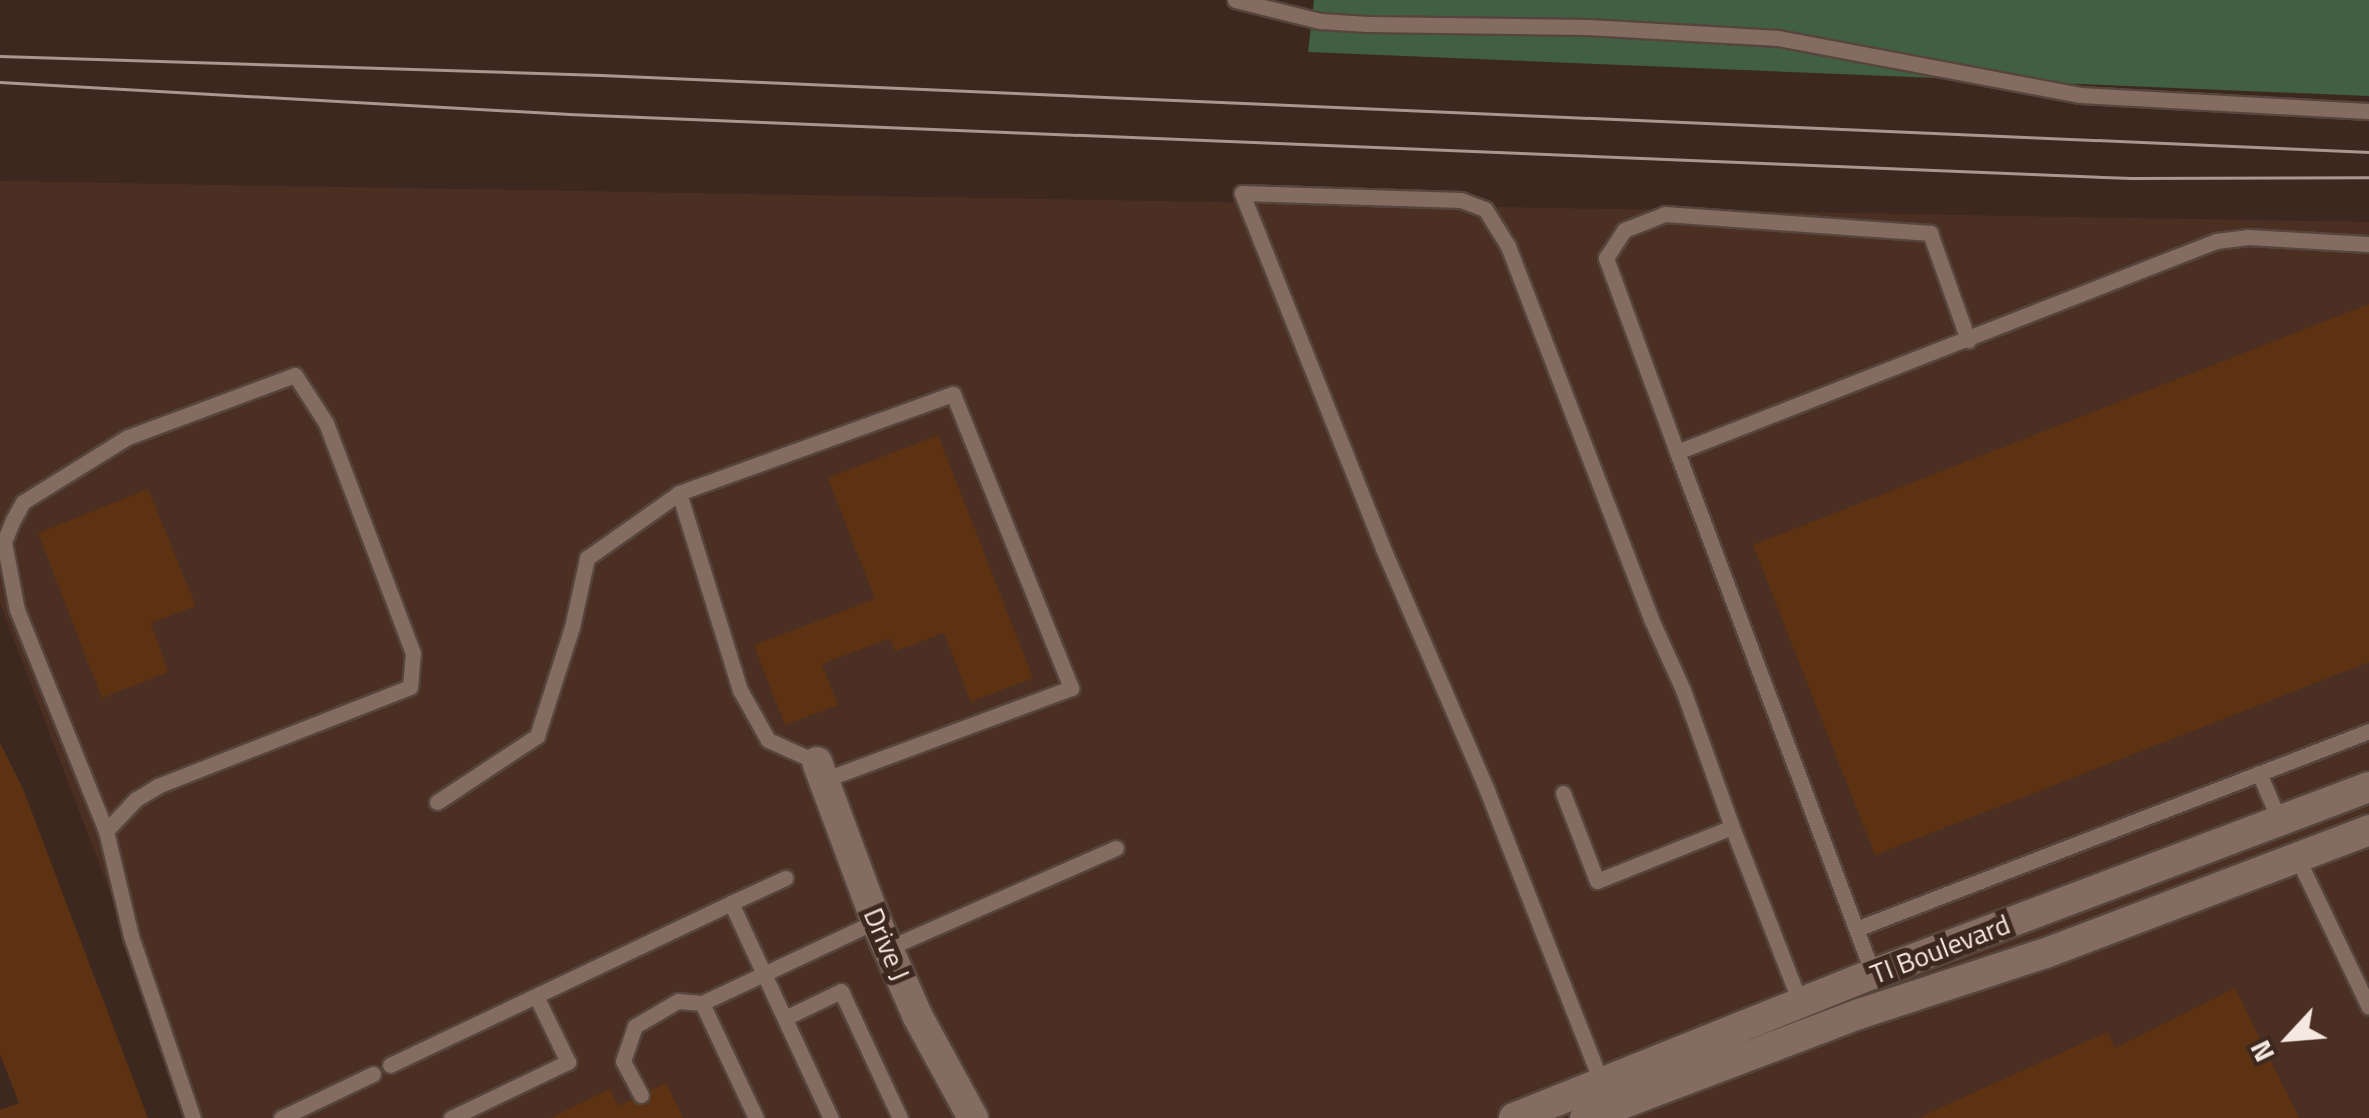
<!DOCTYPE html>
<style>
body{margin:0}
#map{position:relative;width:2369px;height:1118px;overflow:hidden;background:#3d281f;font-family:"Titillium Web",sans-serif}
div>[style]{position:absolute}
.built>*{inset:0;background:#4a2f22}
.green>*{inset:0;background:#405f43}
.building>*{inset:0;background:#5c3212}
.roads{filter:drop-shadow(2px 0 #55453c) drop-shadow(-2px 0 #55453c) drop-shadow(0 2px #55453c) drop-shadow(0 -2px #55453c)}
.service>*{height:15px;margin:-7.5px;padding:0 7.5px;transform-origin:7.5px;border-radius:7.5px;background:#846c61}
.minor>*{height:30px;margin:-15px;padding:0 15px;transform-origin:15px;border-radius:15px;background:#846c61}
.tertiary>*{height:30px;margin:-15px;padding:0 15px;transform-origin:15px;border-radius:15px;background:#846c61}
.tram>*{height:2.5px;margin:-1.25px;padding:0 1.25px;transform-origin:1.25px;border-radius:1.25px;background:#a89890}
span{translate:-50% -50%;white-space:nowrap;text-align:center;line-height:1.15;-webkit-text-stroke:10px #3d281f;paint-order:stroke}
.street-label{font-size:28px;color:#f5e8e1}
.north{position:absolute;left:2239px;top:988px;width:100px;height:100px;-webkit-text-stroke:8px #3d281f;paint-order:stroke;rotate:244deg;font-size:28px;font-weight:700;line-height:40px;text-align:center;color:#f5e8e1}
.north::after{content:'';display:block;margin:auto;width:35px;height:45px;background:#f5e8e1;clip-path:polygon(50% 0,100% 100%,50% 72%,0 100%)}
</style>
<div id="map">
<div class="built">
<div style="clip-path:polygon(0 181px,2369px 222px,2369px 1118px,196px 1118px,0 603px)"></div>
</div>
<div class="green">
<div style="clip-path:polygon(1314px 0,2369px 0,2369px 96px,1308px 52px)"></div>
</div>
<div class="building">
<div style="clip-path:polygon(2369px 304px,2369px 662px,1875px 855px,1753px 545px)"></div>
<div style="clip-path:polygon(938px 435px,1033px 678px,971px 702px,944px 633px,895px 651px,890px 638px,822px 664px,838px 705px,785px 725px,754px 645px,875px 599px,828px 478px)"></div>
<div style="clip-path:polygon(148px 489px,196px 606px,151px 623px,168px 672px,102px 698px,38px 533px)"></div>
<div style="clip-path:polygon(0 743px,23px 789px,148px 1118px,0 1118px,0 1110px,19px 1103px,0 1054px)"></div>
<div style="clip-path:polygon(2235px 988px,2299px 1118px,1918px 1118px,2107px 1032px,2115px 1048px)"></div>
<div style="clip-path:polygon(666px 1083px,683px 1118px,550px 1118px,610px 1089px,618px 1106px,631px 1100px,645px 1105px,651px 1090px)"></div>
</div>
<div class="roads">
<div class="service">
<div style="left:1235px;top:0;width:88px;rotate:13.9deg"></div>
<div style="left:1320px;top:21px;width:48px;rotate:3.6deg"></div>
<div style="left:1368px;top:24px;width:220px;rotate:0.8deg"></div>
<div style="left:1588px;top:27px;width:190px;rotate:3.3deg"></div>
<div style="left:1778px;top:38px;width:306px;rotate:10.7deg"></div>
<div style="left:2079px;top:95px;width:290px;rotate:3.2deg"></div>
<div style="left:1677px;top:452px;width:207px;rotate:-110.1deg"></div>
<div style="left:1606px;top:258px;width:33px;rotate:-57deg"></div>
<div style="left:1624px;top:230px;width:44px;rotate:-21.3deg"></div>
<div style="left:1665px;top:214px;width:266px;rotate:4.1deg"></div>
<div style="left:1930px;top:233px;width:114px;rotate:70.4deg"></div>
<div style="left:817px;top:762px;width:54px;rotate:-155.8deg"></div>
<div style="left:768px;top:740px;width:57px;rotate:-119.2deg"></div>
<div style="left:740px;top:690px;width:206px;rotate:-107.2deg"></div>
<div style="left:679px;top:493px;width:291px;rotate:-19.9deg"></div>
<div style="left:953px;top:394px;width:317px;rotate:68.1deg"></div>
<div style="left:1071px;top:688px;width:264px;rotate:159.6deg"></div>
<div style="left:2259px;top:773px;width:51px;rotate:66.9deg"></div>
<div style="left:1563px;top:793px;width:94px;rotate:68.9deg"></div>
<div style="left:1597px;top:881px;width:145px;rotate:-21.8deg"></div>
<div style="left:1732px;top:827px;width:191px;rotate:68.8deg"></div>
<div style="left:437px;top:802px;width:120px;rotate:-33.4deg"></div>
<div style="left:537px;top:736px;width:114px;rotate:-72.2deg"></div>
<div style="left:572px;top:627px;width:71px;rotate:-77.7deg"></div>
<div style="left:587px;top:558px;width:113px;rotate:-35.2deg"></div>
<div style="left:106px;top:831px;width:238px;rotate:-111.9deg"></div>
<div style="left:17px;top:610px;width:69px;rotate:-100.8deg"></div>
<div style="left:4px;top:542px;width:24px;rotate:-68deg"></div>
<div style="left:13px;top:520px;width:21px;rotate:-61deg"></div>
<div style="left:23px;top:502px;width:123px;rotate:-31.8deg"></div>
<div style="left:128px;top:437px;width:178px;rotate:-20.4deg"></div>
<div style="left:295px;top:375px;width:57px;rotate:57.1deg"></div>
<div style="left:326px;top:423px;width:246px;rotate:69.3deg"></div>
<div style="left:413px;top:653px;width:34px;rotate:95deg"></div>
<div style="left:410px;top:687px;width:271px;rotate:158.6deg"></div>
<div style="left:158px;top:786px;width:26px;rotate:149deg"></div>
<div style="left:136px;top:799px;width:44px;rotate:133.2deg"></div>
<div style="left:106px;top:831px;width:108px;rotate:76.6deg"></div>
<div style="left:131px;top:936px;width:192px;rotate:71.2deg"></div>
<div style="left:2297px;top:857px;width:166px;rotate:64.4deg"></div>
<div style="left:731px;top:903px;width:60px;rotate:-24.8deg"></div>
<div style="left:1856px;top:929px;width:550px;rotate:-21.1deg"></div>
<div style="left:888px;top:948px;width:249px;rotate:-23.7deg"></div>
<div style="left:1873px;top:974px;width:558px;rotate:-110.58deg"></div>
<div style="left:1677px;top:452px;width:579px;rotate:-21.38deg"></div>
<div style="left:2216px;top:241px;width:31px;rotate:-7deg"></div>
<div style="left:2247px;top:237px;width:122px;rotate:3.3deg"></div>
<div style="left:785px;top:1018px;width:62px;rotate:-25.7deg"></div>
<div style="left:841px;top:991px;width:140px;rotate:65.1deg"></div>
<div style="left:390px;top:1065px;width:378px;rotate:-25.4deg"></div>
<div style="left:731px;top:903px;width:237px;rotate:65.1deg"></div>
<div style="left:1602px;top:1084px;width:316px;rotate:-111.4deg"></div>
<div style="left:1487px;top:790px;width:263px;rotate:-113.3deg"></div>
<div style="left:1383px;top:548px;width:382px;rotate:-111.7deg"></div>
<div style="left:1242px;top:193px;width:219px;rotate:1.8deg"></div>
<div style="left:1461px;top:200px;width:26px;rotate:21deg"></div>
<div style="left:1485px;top:209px;width:44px;rotate:58.1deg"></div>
<div style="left:1508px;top:246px;width:399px;rotate:69deg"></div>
<div style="left:1651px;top:619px;width:78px;rotate:65.7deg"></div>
<div style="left:1683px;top:690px;width:145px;rotate:70.3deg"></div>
<div style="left:641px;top:1095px;width:38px;rotate:-118deg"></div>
<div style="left:623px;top:1061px;width:37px;rotate:-71deg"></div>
<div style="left:635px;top:1026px;width:50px;rotate:-30.2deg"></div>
<div style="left:678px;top:1001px;width:24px;rotate:5deg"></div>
<div style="left:281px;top:1118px;width:102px;rotate:-25.6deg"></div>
<div style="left:451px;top:1118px;width:130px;rotate:-25.6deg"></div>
<div style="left:568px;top:1062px;width:73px;rotate:-115.9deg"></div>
<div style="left:756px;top:1118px;width:127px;rotate:-115.2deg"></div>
<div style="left:702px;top:1003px;width:192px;rotate:-25.2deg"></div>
</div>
<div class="minor">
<div style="left:817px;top:762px;width:170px;rotate:69.6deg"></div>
<div style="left:876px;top:921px;width:105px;rotate:66.4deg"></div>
<div style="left:918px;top:1017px;width:115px;rotate:61.4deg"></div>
</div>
<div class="tertiary">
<div style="left:1514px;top:1118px;width:387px;rotate:-21.9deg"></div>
<div style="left:1873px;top:974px;width:530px;rotate:-20.66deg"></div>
<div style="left:1585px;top:1118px;width:293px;rotate:-20.8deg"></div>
<div style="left:1859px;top:1014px;width:197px;rotate:-18.1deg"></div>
<div style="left:2046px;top:953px;width:346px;rotate:-20.8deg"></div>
</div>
</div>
<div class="tram">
<div style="left:0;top:56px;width:601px;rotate:1.81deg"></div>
<div style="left:601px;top:75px;width:1770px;rotate:2.49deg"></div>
<div style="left:0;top:82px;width:570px;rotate:3.22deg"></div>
<div style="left:569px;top:114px;width:1563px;rotate:2.35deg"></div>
<div style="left:2131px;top:178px;width:238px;rotate:-0.2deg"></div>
</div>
<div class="street-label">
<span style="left:887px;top:944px;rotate:67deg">Drive J</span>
<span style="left:1940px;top:949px;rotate:-21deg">TI Boulevard</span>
</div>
<div class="north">N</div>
</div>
